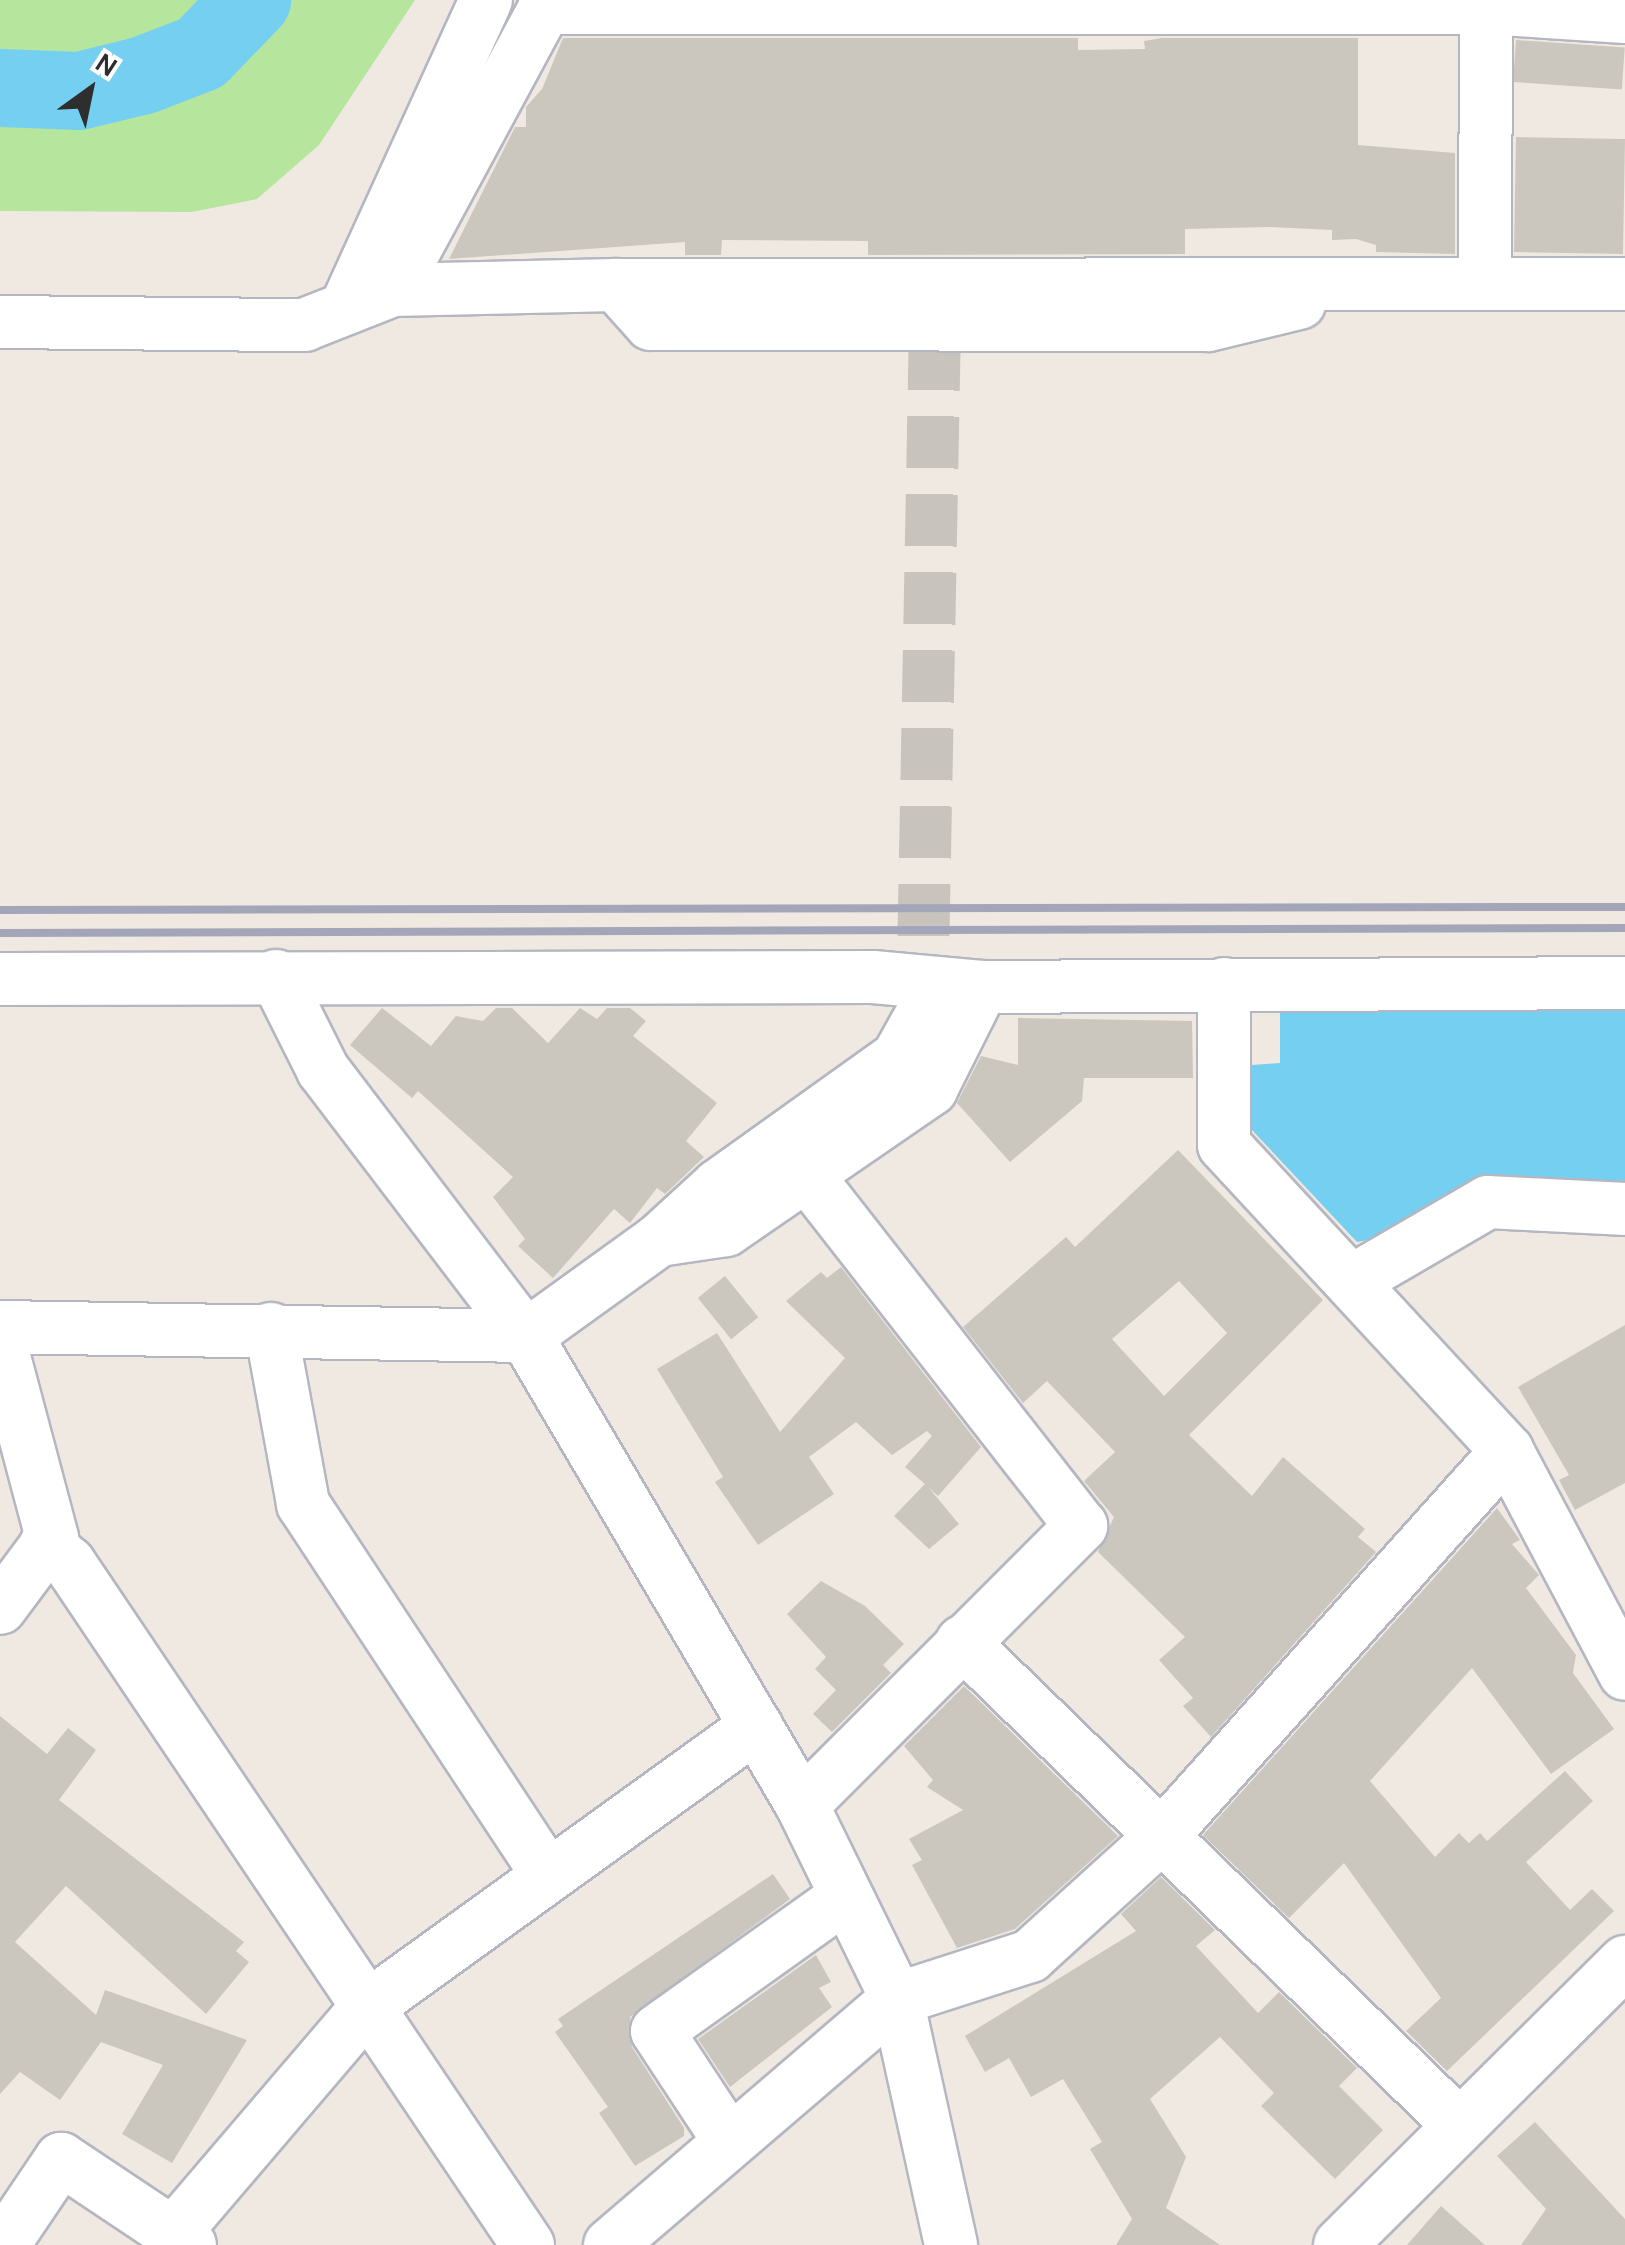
<!DOCTYPE html>
<style>
body{margin:0}
#map{position:relative;width:1625px;height:2245px;overflow:hidden;background:#efe9e1;font-family:Karla,sans-serif}
div>[style]{position:absolute}
.green>*{inset:0;background:#b6e59e}
.water>*{inset:0;background:#75cff0}
.river>*{height:78px;margin:-39px;padding:0 39px;transform-origin:39px;border-radius:39px;background:#75cff0}
.building>*{inset:0;background:#cbc7bf;transform-origin:0 0}
.minor-tunnel>*{height:52px;margin-top:-26px;transform-origin:0;background:repeating-linear-gradient(90deg,#c8c4bd 0 52px,transparent 0 78px)}
.roads{filter:drop-shadow(2px 0 #b4b7c1) drop-shadow(-2px 0 #b4b7c1) drop-shadow(0 2px #b4b7c1) drop-shadow(0 -2px #b4b7c1)}
.minor>*{height:52px;margin:-26px;padding:0 26px;transform-origin:26px;border-radius:26px;background:#fff}
.rail>*{height:8px;margin:-4px;padding:0 4px;transform-origin:4px;border-radius:4px;background:#a3a6b8}
span{translate:-50% -50%;white-space:nowrap;text-align:center;line-height:1.15;-webkit-text-stroke:8px #fff;paint-order:stroke}
.north{position:absolute;left:40px;top:40px;width:100px;height:100px;-webkit-text-stroke:8px #fff;paint-order:stroke;rotate:33deg;font-size:28px;font-weight:700;line-height:40px;text-align:center;color:#2e2e2e}
.north::after{content:'';display:block;margin:auto;width:35px;height:45px;background:#2e2e2e;clip-path:polygon(50% 0,100% 100%,50% 72%,0 100%)}
</style>
<div id="map">
<div class="green">
<div style="clip-path:polygon(0 0,415px 0,319px 145px,257px 199px,192px 212px,0 211px)"></div>
</div>
<div class="water">
<div style="clip-path:polygon(1625px 1003px,1625px 1193px,1357px 1242px,1252px 1130px,1252px 1065px,1280px 1063px,1280px 1005px)"></div>
</div>
<div class="river">
<div style="left:0;top:88px;width:79px;rotate:2.2deg"></div>
<div style="left:79px;top:91px;width:67px;rotate:-13.8deg"></div>
<div style="left:144px;top:75px;width:61px;rotate:-21.1deg"></div>
<div style="left:201px;top:53px;width:74px;rotate:-46.1deg"></div>
</div>
<div class="building">
<div style="clip-path:polygon(563px 38px,1078px 38px,1078px 50px,1145px 49px,1144px 41px,1162px 38px,1358px 38px,1358px 145px,1455px 153px,1455px 254px,1376px 252px,1376px 245px,1356px 239px,1332px 240px,1332px 230px,1268px 227px,1185px 229px,1185px 254px,868px 255px,868px 241px,722px 240px,721px 255px,685px 255px,685px 242px,449px 259px,515px 127px,526px 127px,526px 107px,542px 89px)"></div>
<div style="left:1516px;top:40px;width:109px;height:42px;rotate:4deg"></div>
<div style="left:1625px;top:139px;width:115px;height:109px;rotate:91deg"></div>
<div style="clip-path:polygon(382px 1008px,431px 1046px,456px 1016px,483px 1021px,496px 1008px,512px 1008px,548px 1043px,580px 1008px,597px 1019px,607px 1008px,630px 1008px,646px 1021px,633px 1036px,717px 1103px,686px 1141px,704px 1157px,665px 1194px,657px 1188px,630px 1223px,614px 1209px,553px 1278px,518px 1246px,525px 1239px,493px 1197px,513px 1177px,418px 1091px,412px 1098px,350px 1045px)"></div>
<div style="clip-path:polygon(1018px 1018px,1192px 1021px,1193px 1078px,1084px 1078px,1082px 1101px,1010px 1162px,957px 1103px,981px 1056px,1018px 1065px)"></div>
<div style="clip-path:polygon(evenodd,1178px 1150px,1323px 1300px,1189px 1435px,1252px 1496px,1283px 1457px,1365px 1529px,1358px 1537px,1376px 1552px,1211px 1737px,1183px 1706px,1193px 1698px,1159px 1660px,1185px 1637px,1098px 1552px,1114px 1517px,1084px 1481px,1115px 1452px,1047px 1381px,1023px 1403px,963px 1327px,1066px 1237px,1075px 1247px,1178px 1150px,1179px 1281px,1227px 1333px,1164px 1396px,1112px 1339px,1179px 1281px)"></div>
<div style="clip-path:polygon(841px 1267px,981px 1447px,938px 1496px,929px 1488px,959px 1524px,929px 1549px,894px 1516px,925px 1484px,905px 1467px,932px 1436px,927px 1431px,892px 1455px,856px 1422px,809px 1457px,834px 1494px,758px 1545px,715px 1482px,723px 1477px,657px 1369px,717px 1333px,780px 1432px,845px 1358px,786px 1301px,821px 1272px,827px 1278px)"></div>
<div style="left:725px;top:1276px;width:53px;height:35px;rotate:51deg"></div>
<div style="clip-path:polygon(1625px 1325px,1625px 1483px,1575px 1510px,1559px 1480px,1569px 1475px,1518px 1387px)"></div>
<div style="clip-path:polygon(1497px 1508px,1520px 1540px,1512px 1544px,1539px 1575px,1526px 1588px,1576px 1655px,1573px 1673px,1614px 1729px,1551px 1774px,1472px 1668px,1370px 1781px,1435px 1857px,1459px 1833px,1469px 1843px,1480px 1833px,1487px 1841px,1565px 1771px,1593px 1801px,1526px 1862px,1570px 1910px,1592px 1889px,1614px 1911px,1447px 2071px,1406px 2031px,1441px 1998px,1344px 1863px,1289px 1918px,1203px 1835px)"></div>
<div style="clip-path:polygon(821px 1581px,865px 1606px,904px 1644px,883px 1665px,891px 1673px,832px 1732px,813px 1714px,836px 1690px,815px 1669px,826px 1657px,787px 1614px)"></div>
<div style="clip-path:polygon(964px 1686px,1118px 1836px,1015px 1929px,957px 1948px,912px 1865px,922px 1860px,909px 1839px,963px 1810px,927px 1787px,933px 1780px,904px 1746px)"></div>
<div style="clip-path:polygon(0 1716px,47px 1754px,68px 1728px,96px 1750px,59px 1800px,244px 1942px,236px 1951px,249px 1962px,206px 2014px,66px 1886px,15px 1942px,96px 2015px,105px 1990px,247px 2040px,172px 2163px,122px 2134px,163px 2065px,101px 2042px,60px 2100px,20px 2072px,0 2094px)"></div>
<div style="clip-path:polygon(773px 1874px,790px 1899px,630px 2017px,632px 2047px,684px 2128px,684px 2136px,635px 2166px,599px 2113px,608px 2107px,555px 2032px,563px 2026px,558px 2019px)"></div>
<div style="clip-path:polygon(1161px 1877px,1215px 1930px,1196px 1946px,1258px 2013px,1279px 1992px,1357px 2068px,1339px 2086px,1383px 2130px,1335px 2179px,1261px 2106px,1274px 2093px,1220px 2037px,1150px 2099px,1186px 2157px,1166px 2208px,1220px 2245px,1116px 2245px,1132px 2219px,1090px 2149px,1102px 2142px,1063px 2079px,1031px 2097px,1009px 2058px,985px 2072px,965px 2036px,1136px 1931px,1121px 1914px)"></div>
<div style="clip-path:polygon(816px 1955px,831px 1982px,819px 1988px,832px 2007px,730px 2087px,698px 2039px)"></div>
<div style="clip-path:polygon(1535px 2122px,1625px 2219px,1625px 2245px,1521px 2245px,1546px 2209px,1497px 2156px)"></div>
<div style="clip-path:polygon(1441px 2206px,1485px 2245px,1407px 2245px)"></div>
</div>
<div class="minor-tunnel">
<div style="left:922px;top:1014px;width:688px;rotate:-88.92deg"></div>
</div>
<div class="roads">
<div class="minor">
<div style="left:544px;top:8px;width:942px"></div>
<div style="left:1486px;top:8px;width:139px;rotate:3.7deg"></div>
<div style="left:1485px;top:283px;width:283px;rotate:-89.8deg"></div>
<div style="left:616px;top:285px;width:52px;rotate:48.1deg"></div>
<div style="left:651px;top:324px;width:557px;rotate:0.1deg"></div>
<div style="left:1208px;top:325px;width:94px;rotate:-13.6deg"></div>
<div style="left:393px;top:290px;width:329px;rotate:-61.7deg"></div>
<div style="left:347px;top:305px;width:335px;rotate:-65.5deg"></div>
<div style="left:0;top:322px;width:304px;rotate:0.6deg"></div>
<div style="left:304px;top:325px;width:96px;rotate:-21.5deg"></div>
<div style="left:393px;top:290px;width:223px;rotate:-1.3deg"></div>
<div style="left:616px;top:285px;width:1009px;rotate:-0.06deg"></div>
<div style="left:276px;top:976px;width:105px;rotate:63.4deg"></div>
<div style="left:323px;top:1070px;width:335px;rotate:52.7deg"></div>
<div style="left:526px;top:1336px;width:544px;rotate:59.52deg"></div>
<div style="left:802px;top:1805px;width:216px;rotate:63.9deg"></div>
<div style="left:897px;top:1999px;width:252px;rotate:77.6deg"></div>
<div style="left:0;top:979px;width:873px;rotate:-0.13deg"></div>
<div style="left:873px;top:977px;width:109px;rotate:5.2deg"></div>
<div style="left:1224px;top:984px;width:161px;rotate:90deg"></div>
<div style="left:1224px;top:1145px;width:417px;rotate:47.2deg"></div>
<div style="left:1507px;top:1451px;width:252px;rotate:62.1deg"></div>
<div style="left:659px;top:1240px;width:80px;rotate:-42.5deg"></div>
<div style="left:718px;top:1186px;width:221px;rotate:-35.6deg"></div>
<div style="left:898px;top:1057px;width:49px;rotate:-60.8deg"></div>
<div style="left:1354px;top:1280px;width:155px;rotate:-30.2deg"></div>
<div style="left:1488px;top:1202px;width:137px;rotate:2.9deg"></div>
<div style="left:0;top:1327px;width:526px;rotate:0.98deg"></div>
<div style="left:526px;top:1336px;width:164px;rotate:-35.8deg"></div>
<div style="left:659px;top:1240px;width:68px;rotate:-8.5deg"></div>
<div style="left:726px;top:1230px;width:249px;rotate:-34.5deg"></div>
<div style="left:931px;top:1089px;width:114px;rotate:-63.4deg"></div>
<div style="left:982px;top:987px;width:643px;rotate:-0.36deg"></div>
<div style="left:271px;top:1329px;width:178px;rotate:79.6deg"></div>
<div style="left:303px;top:1504px;width:443px;rotate:56.6deg"></div>
<div style="left:0;top:1342px;width:203px;rotate:75.1deg"></div>
<div style="left:52px;top:1538px;width:87px;rotate:126.6deg"></div>
<div style="left:46px;top:1544px;width:30px;rotate:40deg"></div>
<div style="left:69px;top:1563px;width:822px;rotate:56.06deg"></div>
<div style="left:962px;top:1642px;width:693px;rotate:44.18deg"></div>
<div style="left:802px;top:1805px;width:395px;rotate:-45deg"></div>
<div style="left:1081px;top:1526px;width:445px;rotate:-128deg"></div>
<div style="left:728px;top:2139px;width:129px;rotate:-123.3deg"></div>
<div style="left:657px;top:2031px;width:231px;rotate:-35.5deg"></div>
<div style="left:173px;top:2234px;width:299px;rotate:-49.5deg"></div>
<div style="left:367px;top:2007px;width:480px;rotate:-35.8deg"></div>
<div style="left:3px;top:2245px;width:104px;rotate:-56deg"></div>
<div style="left:61px;top:2159px;width:155px;rotate:33.7deg"></div>
<div style="left:610px;top:2245px;width:378px;rotate:-40.6deg"></div>
<div style="left:897px;top:1999px;width:140px;rotate:-17.9deg"></div>
<div style="left:1030px;top:1956px;width:176px;rotate:-42.2deg"></div>
<div style="left:1160px;top:1838px;width:520px;rotate:-48.12deg"></div>
<div style="left:1340px;top:2245px;width:402px;rotate:-44.8deg"></div>
</div>
</div>
<div class="rail">
<div style="left:0;top:910px;width:1625px;rotate:-0.11deg"></div>
<div style="left:0;top:933px;width:1625px;rotate:-0.18deg"></div>
</div>
<div class="north">N</div>
</div>
